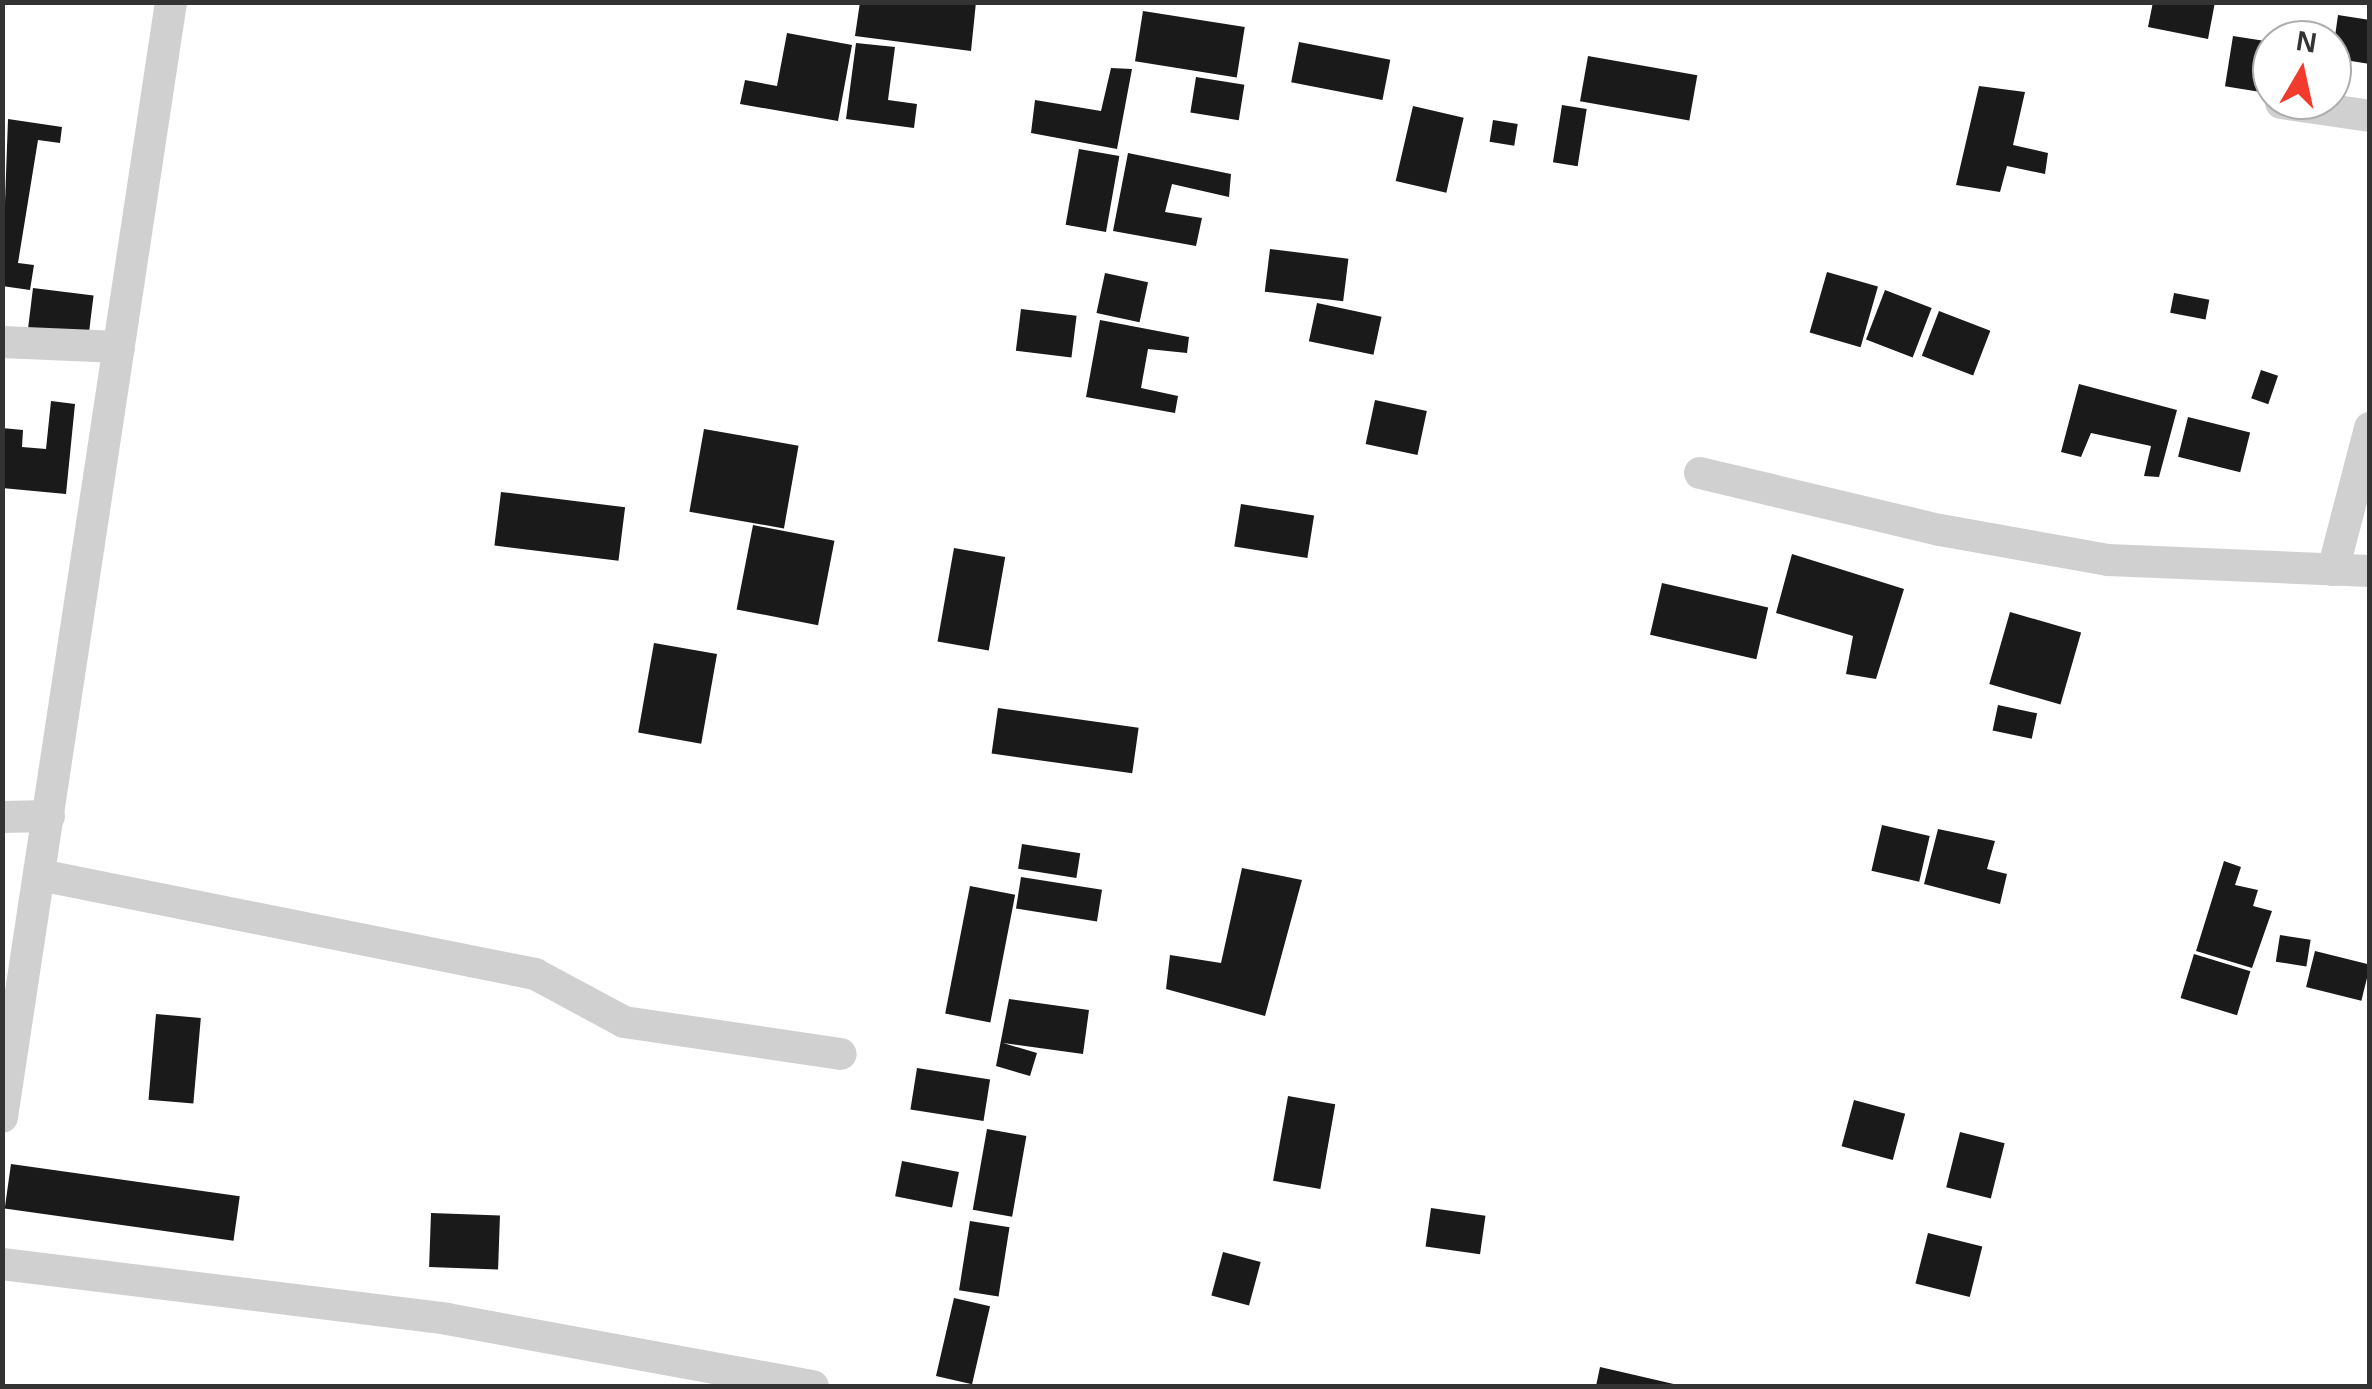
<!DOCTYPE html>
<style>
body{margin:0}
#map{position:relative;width:2372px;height:1389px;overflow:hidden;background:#fff;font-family:Arial,sans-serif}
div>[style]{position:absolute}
.building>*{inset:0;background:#1a1a1a;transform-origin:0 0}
.minor>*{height:32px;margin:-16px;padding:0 16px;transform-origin:16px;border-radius:16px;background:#d0d0d0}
span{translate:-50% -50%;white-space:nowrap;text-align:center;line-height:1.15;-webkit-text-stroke:10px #fff;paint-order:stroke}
.frame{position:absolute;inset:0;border:5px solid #333;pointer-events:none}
.north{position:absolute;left:2252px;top:20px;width:100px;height:100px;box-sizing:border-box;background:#fff;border:2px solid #adadad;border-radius:50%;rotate:9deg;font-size:28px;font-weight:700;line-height:40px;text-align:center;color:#333}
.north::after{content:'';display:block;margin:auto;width:35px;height:45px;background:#f23a2d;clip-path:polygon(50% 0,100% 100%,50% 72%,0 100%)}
</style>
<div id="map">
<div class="building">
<div style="clip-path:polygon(860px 2px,976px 2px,971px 51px,855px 36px)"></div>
<div style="clip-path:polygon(2153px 2px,2215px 2px,2208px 39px,2148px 27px)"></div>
<div style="left:1143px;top:11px;width:103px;height:51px;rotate:9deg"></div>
<div style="clip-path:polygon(2338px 15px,2370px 20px,2370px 64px,2332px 58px)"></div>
<div style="clip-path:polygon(787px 33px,852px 45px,838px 121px,740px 104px,745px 80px,777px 86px)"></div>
<div style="left:2233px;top:36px;width:39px;height:51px;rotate:9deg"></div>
<div style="left:1299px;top:42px;width:93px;height:41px;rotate:11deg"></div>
<div style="clip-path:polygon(856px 43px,895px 47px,888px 100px,917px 104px,914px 128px,846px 119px)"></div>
<div style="left:1588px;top:56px;width:111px;height:46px;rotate:10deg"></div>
<div style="clip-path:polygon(1111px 68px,1132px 69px,1117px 149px,1031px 133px,1035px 100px,1101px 111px)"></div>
<div style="left:1196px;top:77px;width:49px;height:36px;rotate:9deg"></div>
<div style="clip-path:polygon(1979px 86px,2025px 92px,2013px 145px,2048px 153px,2045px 174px,2007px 166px,2000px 192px,1956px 185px)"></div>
<div style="left:1562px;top:105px;width:25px;height:58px;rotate:9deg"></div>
<div style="left:1413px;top:106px;width:52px;height:77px;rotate:13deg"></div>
<div style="clip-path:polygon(8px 119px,62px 127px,60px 143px,38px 140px,18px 263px,34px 265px,30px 290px,2px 286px)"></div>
<div style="left:1493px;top:120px;width:25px;height:22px;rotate:9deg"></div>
<div style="left:1079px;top:149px;width:41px;height:77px;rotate:10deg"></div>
<div style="clip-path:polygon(1128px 153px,1231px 174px,1229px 197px,1172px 184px,1165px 212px,1202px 218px,1196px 246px,1113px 231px)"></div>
<div style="left:1270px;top:249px;width:79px;height:43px;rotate:7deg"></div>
<div style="left:1827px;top:272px;width:53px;height:63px;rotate:16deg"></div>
<div style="left:1105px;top:273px;width:44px;height:41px;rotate:12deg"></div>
<div style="left:33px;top:288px;width:61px;height:50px;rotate:7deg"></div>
<div style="left:1885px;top:290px;width:50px;height:53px;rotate:21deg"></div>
<div style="left:2174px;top:293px;width:36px;height:20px;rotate:11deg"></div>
<div style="left:1317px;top:303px;width:66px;height:39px;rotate:12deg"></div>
<div style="left:1021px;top:309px;width:56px;height:42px;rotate:7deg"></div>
<div style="left:1939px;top:311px;width:55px;height:48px;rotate:21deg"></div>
<div style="clip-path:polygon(1100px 320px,1189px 337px,1187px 353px,1148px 349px,1141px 388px,1178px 396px,1175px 413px,1086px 397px)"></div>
<div style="left:2261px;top:370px;width:18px;height:30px;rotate:19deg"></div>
<div style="clip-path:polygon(2079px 384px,2177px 410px,2159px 477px,2144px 476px,2151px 446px,2091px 433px,2081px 457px,2061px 452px)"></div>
<div style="left:1375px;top:400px;width:53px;height:45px;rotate:12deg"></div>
<div style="clip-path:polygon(51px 401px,75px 404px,66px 494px,2px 488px,2px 428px,23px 430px,22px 447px,46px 449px)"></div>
<div style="left:2188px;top:417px;width:64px;height:41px;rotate:14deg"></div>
<div style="left:704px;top:429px;width:96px;height:84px;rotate:10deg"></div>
<div style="left:501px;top:492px;width:125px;height:54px;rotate:7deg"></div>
<div style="left:1241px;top:504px;width:74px;height:43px;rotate:9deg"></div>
<div style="left:753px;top:525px;width:83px;height:86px;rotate:11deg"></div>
<div style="left:954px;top:548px;width:52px;height:95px;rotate:10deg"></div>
<div style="clip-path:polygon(1792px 554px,1904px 589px,1876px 679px,1846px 674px,1853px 636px,1776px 613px)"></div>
<div style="left:1662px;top:583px;width:109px;height:53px;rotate:13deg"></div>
<div style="left:2010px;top:612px;width:74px;height:75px;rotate:16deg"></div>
<div style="left:654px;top:643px;width:64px;height:91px;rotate:10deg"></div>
<div style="left:1998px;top:705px;width:40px;height:26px;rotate:12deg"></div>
<div style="left:998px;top:708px;width:142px;height:46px;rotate:8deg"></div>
<div style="left:1882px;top:825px;width:49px;height:47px;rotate:13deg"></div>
<div style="clip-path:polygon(1938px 829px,1995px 841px,1987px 869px,2007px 874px,2000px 904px,1924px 884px)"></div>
<div style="left:1022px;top:844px;width:59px;height:25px;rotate:9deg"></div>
<div style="clip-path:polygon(2224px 861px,2241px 867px,2235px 885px,2258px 890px,2253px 906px,2272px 911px,2252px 968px,2196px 951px)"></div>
<div style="clip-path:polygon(1242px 868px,1302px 880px,1265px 1016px,1166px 989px,1170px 955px,1221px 963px)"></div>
<div style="left:1021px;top:877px;width:82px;height:32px;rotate:9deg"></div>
<div style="left:970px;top:886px;width:46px;height:130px;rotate:11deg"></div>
<div style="left:2280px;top:935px;width:31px;height:27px;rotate:9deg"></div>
<div style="left:2315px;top:951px;width:57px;height:37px;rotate:14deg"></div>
<div style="left:2194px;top:954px;width:59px;height:46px;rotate:17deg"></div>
<div style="clip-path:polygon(1009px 999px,1089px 1010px,1083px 1054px,1003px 1043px,1037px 1053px,1030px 1076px,996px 1066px)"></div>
<div style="left:156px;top:1014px;width:45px;height:86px;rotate:5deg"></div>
<div style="left:917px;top:1068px;width:74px;height:42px;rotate:9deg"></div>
<div style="left:1288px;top:1096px;width:48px;height:86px;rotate:10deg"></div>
<div style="left:1854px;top:1100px;width:53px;height:48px;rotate:15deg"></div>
<div style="left:987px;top:1129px;width:40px;height:82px;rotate:10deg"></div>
<div style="left:1960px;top:1132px;width:46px;height:57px;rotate:14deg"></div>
<div style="left:902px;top:1161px;width:58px;height:36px;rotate:11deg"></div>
<div style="left:11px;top:1164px;width:231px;height:45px;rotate:8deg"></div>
<div style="left:1431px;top:1208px;width:55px;height:39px;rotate:8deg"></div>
<div style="left:431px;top:1213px;width:69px;height:54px;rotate:2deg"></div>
<div style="left:970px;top:1221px;width:40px;height:70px;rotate:9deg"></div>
<div style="left:1928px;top:1233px;width:56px;height:52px;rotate:14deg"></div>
<div style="left:1223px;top:1252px;width:39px;height:45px;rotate:15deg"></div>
<div style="left:954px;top:1298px;width:37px;height:80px;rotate:13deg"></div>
<div style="clip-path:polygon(1600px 1367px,1678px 1385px,1678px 1386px,1596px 1386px)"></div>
</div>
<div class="minor">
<div style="left:2281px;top:103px;width:90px;rotate:8.3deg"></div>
<div style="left:2px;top:342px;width:117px;rotate:2.4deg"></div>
<div style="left:1700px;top:473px;width:247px;rotate:13.4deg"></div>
<div style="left:1940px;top:530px;width:171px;rotate:10.1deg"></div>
<div style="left:2108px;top:560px;width:262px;rotate:2.4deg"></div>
<div style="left:2333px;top:570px;width:147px;rotate:-75.4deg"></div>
<div style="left:2px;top:817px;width:47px;rotate:-1.2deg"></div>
<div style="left:40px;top:875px;width:505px;rotate:11.31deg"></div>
<div style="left:535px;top:974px;width:101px;rotate:28.3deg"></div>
<div style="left:624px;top:1022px;width:219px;rotate:8.4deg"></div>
<div style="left:2px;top:1117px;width:1128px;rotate:-81.38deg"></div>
<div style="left:2px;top:1264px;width:448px;rotate:7deg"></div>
<div style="left:447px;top:1319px;width:372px;rotate:10.4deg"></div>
</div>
<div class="frame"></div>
<div class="north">N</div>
</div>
